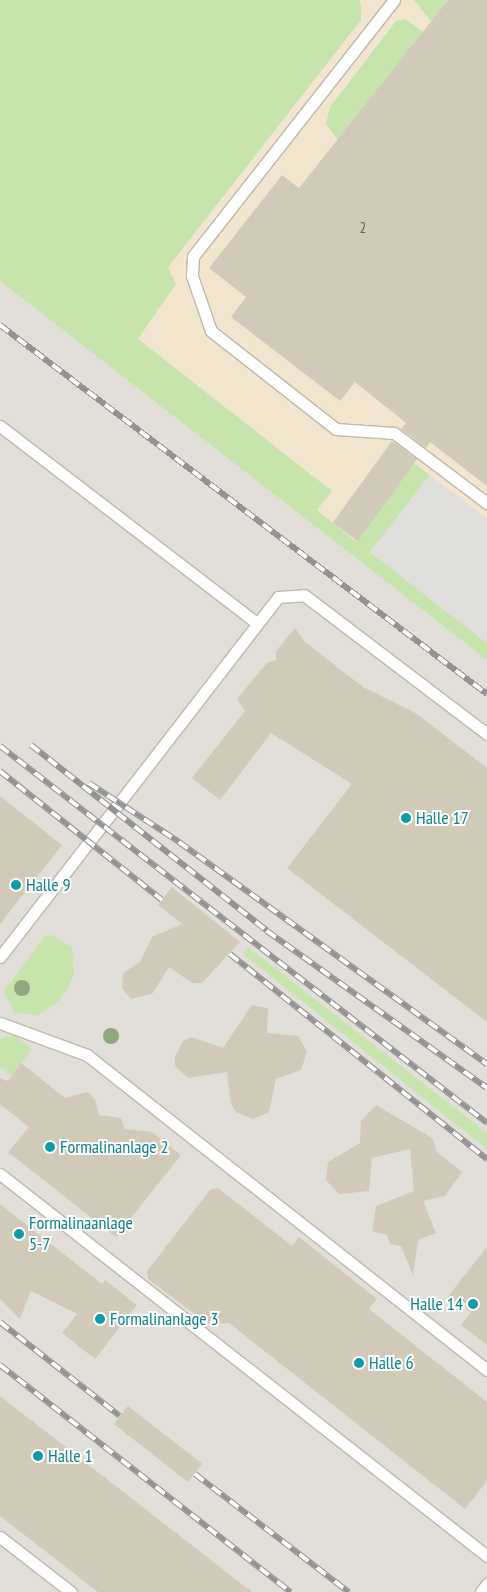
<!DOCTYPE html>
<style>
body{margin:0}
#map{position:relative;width:487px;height:1592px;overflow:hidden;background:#f1ede3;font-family:"PT Sans Narrow",sans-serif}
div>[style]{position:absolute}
.commercial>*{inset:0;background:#f3e6ce}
.industrial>*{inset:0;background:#e2dfd8}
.green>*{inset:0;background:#c6e4ac}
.parking>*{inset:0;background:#e1dfdb}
.building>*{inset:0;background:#d2cab9;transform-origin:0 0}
.roads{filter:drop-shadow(1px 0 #beb9a9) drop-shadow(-1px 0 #beb9a9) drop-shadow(0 1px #beb9a9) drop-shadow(0 -1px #beb9a9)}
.service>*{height:11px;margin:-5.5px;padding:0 5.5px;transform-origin:5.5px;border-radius:5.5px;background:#fff}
.rail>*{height:5.5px;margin-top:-2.75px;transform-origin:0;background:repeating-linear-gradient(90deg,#fff 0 11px,#939393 0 22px);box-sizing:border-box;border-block:1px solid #939393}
.trees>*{width:16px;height:16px;margin:-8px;border-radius:50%;background:#8fa87d}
.dots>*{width:14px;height:14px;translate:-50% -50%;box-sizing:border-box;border:2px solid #fff;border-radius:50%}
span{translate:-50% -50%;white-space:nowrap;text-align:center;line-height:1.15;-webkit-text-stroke:4px #fff;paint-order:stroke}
.number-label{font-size:15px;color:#666054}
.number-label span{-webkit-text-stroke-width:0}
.culture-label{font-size:18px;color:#0d838f}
.left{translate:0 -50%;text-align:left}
.right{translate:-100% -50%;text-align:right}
</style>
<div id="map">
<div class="commercial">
<div style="clip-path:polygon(296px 0,487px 0,487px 660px,54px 323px)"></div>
</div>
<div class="industrial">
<div style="clip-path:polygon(0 281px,487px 660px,487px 1592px,0 1592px)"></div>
</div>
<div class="green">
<div style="clip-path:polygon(0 0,359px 0,361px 4px,361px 20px,168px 267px,176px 284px,138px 339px,332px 491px,317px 510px,354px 540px,414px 463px,430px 475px,370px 552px,487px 643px,487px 660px,0 281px)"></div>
<div style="clip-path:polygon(414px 0,448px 0,431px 21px)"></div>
<div style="clip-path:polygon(405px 19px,423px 32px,338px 140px,326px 124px,330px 107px,396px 21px)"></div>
<div style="clip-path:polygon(53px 935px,72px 948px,74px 975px,68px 987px,59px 1001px,38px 1015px,14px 1013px,4px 991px,45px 936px)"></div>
<div style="clip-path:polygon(248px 947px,487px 1133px,487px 1149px,243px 954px)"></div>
<div style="clip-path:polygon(14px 1035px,32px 1049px,11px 1076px,0 1067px,0 1039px)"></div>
</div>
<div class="parking">
<div style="clip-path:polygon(430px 475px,487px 519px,487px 643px,370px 552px)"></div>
</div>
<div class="building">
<div style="clip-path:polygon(448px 0,487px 0,487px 486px,430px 442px,426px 448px,401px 429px,406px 423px,355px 382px,340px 401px,231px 317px,246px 297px,209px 268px,282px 175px,299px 188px)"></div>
<div style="left:392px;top:441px;width:31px;height:101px;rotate:36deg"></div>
<div style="clip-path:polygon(295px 628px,305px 642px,363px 687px,417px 714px,487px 768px,487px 1022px,287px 868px,352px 784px,271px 733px,220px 800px,192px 778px,245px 711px,237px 699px,267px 663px,276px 660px,276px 651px)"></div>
<div style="clip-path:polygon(0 796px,62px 845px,0 924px)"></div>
<div style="clip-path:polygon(172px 887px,240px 942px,202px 983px,192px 983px,169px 967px,152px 994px,131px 999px,122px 988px,123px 973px,140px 962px,152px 937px,182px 924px,158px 905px)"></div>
<div style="clip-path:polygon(252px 1005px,268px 1008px,267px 1033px,298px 1036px,307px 1052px,301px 1070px,276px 1079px,269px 1112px,253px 1119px,236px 1112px,231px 1104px,227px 1072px,188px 1078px,175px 1066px,175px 1057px,183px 1041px,191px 1037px,223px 1048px)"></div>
<div style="clip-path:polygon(21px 1063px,65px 1098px,87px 1092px,95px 1099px,99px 1115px,121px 1118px,125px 1129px,152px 1132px,181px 1155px,116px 1237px,8px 1152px,29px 1127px,0 1104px,0 1078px,8px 1081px)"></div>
<div style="clip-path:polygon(376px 1105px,432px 1138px,437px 1152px,462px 1172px,445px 1196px,423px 1201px,436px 1233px,418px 1240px,413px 1276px,401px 1246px,390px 1244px,387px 1235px,372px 1231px,376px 1206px,414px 1191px,410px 1149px,372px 1158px,369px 1191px,339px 1194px,326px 1180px,328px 1162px,360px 1143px,361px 1121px)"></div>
<div style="clip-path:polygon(218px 1188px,292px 1246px,299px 1237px,377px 1299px,369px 1309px,487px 1402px,487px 1481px,465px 1509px,229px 1323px,208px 1324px,148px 1279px,147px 1271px,210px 1190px)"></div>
<div style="clip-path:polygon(0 1204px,102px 1284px,105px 1280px,137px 1305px,95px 1359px,62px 1333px,77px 1314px,31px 1291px,20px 1319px,0 1299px)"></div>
<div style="clip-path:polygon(487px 1247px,487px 1345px,461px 1325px,471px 1313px,449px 1295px)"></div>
<div style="clip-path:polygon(0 1396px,252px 1592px,98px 1592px,0 1516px)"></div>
<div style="left:128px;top:1406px;width:94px;height:23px;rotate:38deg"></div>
</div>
<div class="roads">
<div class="service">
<div style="left:394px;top:0;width:325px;rotate:128.1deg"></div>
<div style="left:193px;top:256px;width:20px;rotate:93deg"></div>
<div style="left:192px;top:276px;width:58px;rotate:70.9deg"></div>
<div style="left:211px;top:331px;width:159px;rotate:38.1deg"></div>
<div style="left:336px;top:429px;width:58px;rotate:3.9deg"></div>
<div style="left:394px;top:433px;width:116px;rotate:37deg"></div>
<div style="left:0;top:426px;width:324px;rotate:37.5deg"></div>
<div style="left:0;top:957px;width:455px;rotate:-52.3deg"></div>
<div style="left:278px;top:597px;width:26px;rotate:-4deg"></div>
<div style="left:304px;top:595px;width:230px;rotate:37.2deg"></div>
<div style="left:0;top:1023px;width:93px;rotate:20.2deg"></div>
<div style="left:87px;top:1055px;width:509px;rotate:38.22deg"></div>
<div style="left:0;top:1174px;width:619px;rotate:38.11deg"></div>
<div style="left:0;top:1537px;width:90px;rotate:37.8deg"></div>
<div style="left:481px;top:1592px;width:10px;rotate:-53deg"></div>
</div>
</div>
<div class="rail">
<div style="left:0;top:325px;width:611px;rotate:37.15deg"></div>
<div style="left:31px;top:745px;width:300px;rotate:38.2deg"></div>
<div style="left:267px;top:931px;width:270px;rotate:35.5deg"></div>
<div style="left:0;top:746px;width:616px;rotate:37.74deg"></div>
<div style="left:0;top:771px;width:207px;rotate:38.5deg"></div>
<div style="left:89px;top:783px;width:108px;rotate:33.2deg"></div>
<div style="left:179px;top:842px;width:380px;rotate:35.8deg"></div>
<div style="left:230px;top:954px;width:329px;rotate:38.6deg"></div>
<div style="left:0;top:1322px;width:152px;rotate:38.1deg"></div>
<div style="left:0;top:1365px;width:369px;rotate:38deg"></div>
<div style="left:195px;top:1474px;width:194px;rotate:37.5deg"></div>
</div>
<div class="trees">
<div style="left:22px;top:988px"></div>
<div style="left:111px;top:1036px"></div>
</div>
<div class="dots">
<div style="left:406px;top:818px;background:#0f9aa8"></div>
<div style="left:16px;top:885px;background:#0f9aa8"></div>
<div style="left:50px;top:1147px;background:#0f9aa8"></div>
<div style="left:19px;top:1234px;background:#0f9aa8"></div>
<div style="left:473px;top:1304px;background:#0f9aa8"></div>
<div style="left:100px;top:1319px;background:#0f9aa8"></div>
<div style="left:359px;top:1363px;background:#0f9aa8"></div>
<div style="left:38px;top:1456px;background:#0f9aa8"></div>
</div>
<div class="number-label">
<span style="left:363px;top:228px">2</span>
</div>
<div class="culture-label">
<span class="left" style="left:416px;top:818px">Halle 17</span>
<span class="left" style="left:26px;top:885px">Halle 9</span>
<span class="left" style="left:60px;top:1147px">Formalinanlage 2</span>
<span class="left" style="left:29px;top:1234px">Formalinaanlage<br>5-7</span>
<span class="right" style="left:463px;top:1304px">Halle 14</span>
<span class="left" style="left:110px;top:1319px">Formalinanlage 3</span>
<span class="left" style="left:369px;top:1363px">Halle 6</span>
<span class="left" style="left:48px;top:1456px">Halle 1</span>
</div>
</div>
